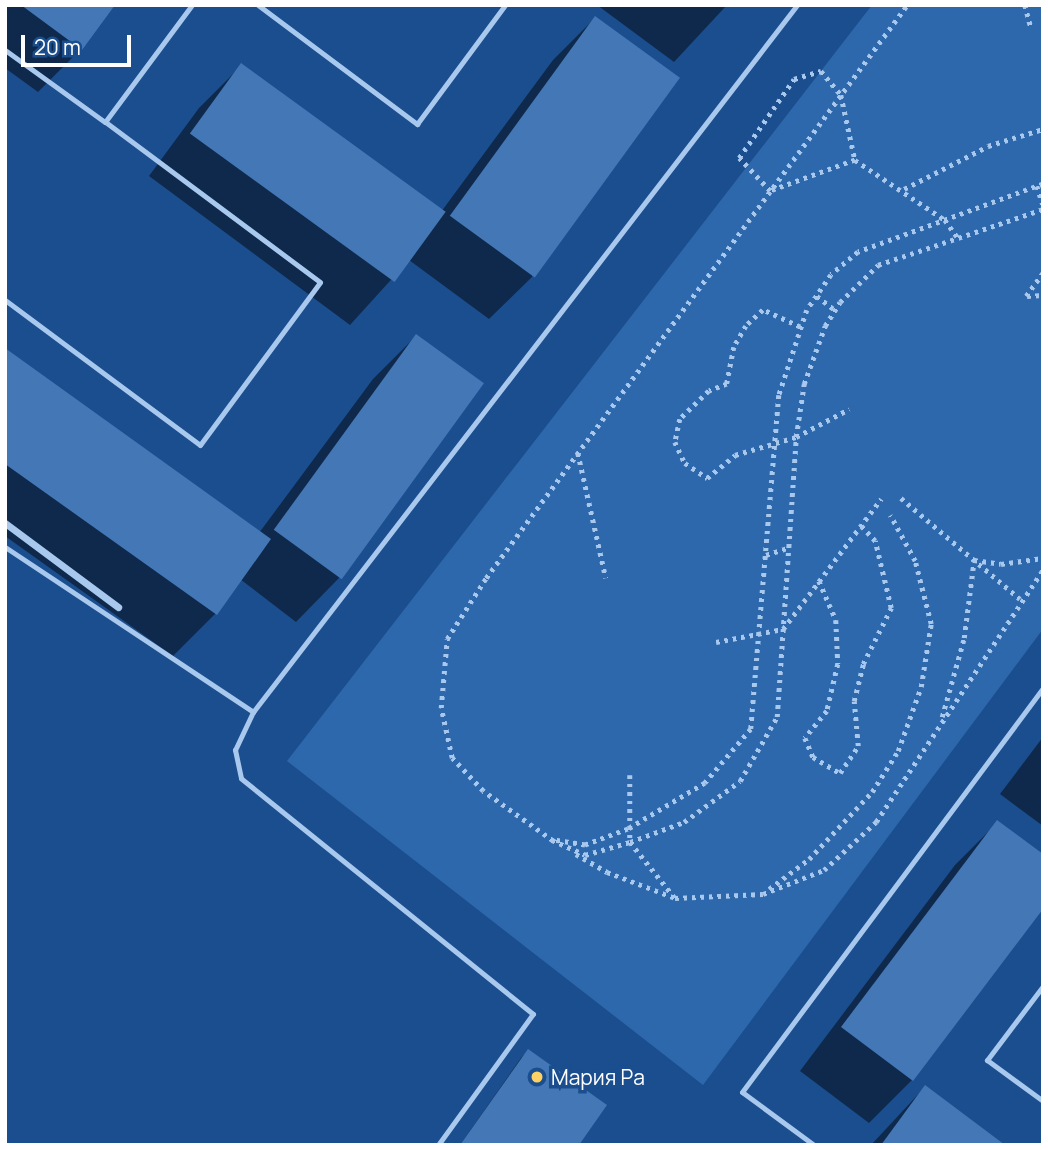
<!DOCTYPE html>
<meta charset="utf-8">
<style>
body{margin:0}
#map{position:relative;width:1048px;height:1150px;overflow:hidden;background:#1b4e8e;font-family:Manrope,sans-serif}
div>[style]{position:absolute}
.green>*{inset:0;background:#2e68ac}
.shadow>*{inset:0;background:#0007}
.building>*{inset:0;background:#4477b6;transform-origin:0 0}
.path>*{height:4.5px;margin-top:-2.25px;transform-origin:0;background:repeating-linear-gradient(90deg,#a8c8ee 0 3.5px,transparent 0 8.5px)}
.service>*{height:5px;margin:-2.5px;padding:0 2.5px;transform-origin:2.5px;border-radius:2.5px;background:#a8c8ee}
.minor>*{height:7px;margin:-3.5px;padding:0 3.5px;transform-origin:3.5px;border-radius:3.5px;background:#a8c8ee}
.dots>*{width:19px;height:19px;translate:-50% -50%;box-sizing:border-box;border:4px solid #1b4e8e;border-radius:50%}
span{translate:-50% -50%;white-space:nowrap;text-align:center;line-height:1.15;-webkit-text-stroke:7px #1b4e8e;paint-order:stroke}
.poi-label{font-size:21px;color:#fff}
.left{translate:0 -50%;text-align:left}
.frame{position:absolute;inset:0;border:7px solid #fff;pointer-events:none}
.scale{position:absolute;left:21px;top:35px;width:110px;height:32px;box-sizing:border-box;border:4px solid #fff;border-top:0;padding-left:9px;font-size:21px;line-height:24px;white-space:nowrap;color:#fff;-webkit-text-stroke:5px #1b4e8e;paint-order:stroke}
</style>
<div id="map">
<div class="green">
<div style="clip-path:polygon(872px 5px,1043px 5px,1043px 629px,703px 1085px,287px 761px)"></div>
</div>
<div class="shadow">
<div style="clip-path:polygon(5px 5px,113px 5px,81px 49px,38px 92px,5px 68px)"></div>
<div style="clip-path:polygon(597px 5px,727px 5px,674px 62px)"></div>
<div style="clip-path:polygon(595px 18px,532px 277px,489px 319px,409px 260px,350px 325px,149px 176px,199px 108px,242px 65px,441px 212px,553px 60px)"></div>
<div style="clip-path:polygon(416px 336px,482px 384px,338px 579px,296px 622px,240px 579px,215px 614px,173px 656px,5px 536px,5px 350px,259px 533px,373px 379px)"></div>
<div style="clip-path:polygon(1043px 737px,1043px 826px,1000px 794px)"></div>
<div style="clip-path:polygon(998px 822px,1043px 906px,912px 1080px,869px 1123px,800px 1071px,955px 865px)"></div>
<div style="clip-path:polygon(528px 1051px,577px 1145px,460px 1145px,521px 1058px)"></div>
<div style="clip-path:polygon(925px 1087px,1002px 1145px,871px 1145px)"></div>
</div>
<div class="building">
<div style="clip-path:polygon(21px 5px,115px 5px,82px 50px)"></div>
<div style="left:595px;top:16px;width:105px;height:247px;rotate:36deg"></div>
<div style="left:241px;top:63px;width:253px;height:87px;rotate:36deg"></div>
<div style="left:416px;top:334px;width:84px;height:242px;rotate:36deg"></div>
<div style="clip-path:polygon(5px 348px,271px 539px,217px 615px,5px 464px)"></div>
<div style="clip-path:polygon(997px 820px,1043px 854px,1043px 909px,913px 1081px,841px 1027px)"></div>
<div style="clip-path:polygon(528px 1049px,607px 1105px,579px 1145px,460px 1145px)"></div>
<div style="clip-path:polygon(925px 1085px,1005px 1145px,881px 1145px)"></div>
</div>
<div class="path">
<div style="left:1025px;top:5px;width:23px;rotate:75deg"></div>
<div style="left:855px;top:160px;width:90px;rotate:160deg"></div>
<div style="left:770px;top:191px;width:45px;rotate:-133.2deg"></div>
<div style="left:739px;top:158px;width:96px;rotate:-55.2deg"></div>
<div style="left:794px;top:79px;width:28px;rotate:-17deg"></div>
<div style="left:821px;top:71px;width:31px;rotate:50deg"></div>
<div style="left:841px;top:95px;width:66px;rotate:77.8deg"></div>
<div style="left:855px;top:160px;width:108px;rotate:33.7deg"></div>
<div style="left:945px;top:220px;width:22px;rotate:54deg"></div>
<div style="left:1043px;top:184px;width:197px;rotate:159.8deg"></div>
<div style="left:858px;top:252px;width:35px;rotate:140deg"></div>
<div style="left:831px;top:275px;width:42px;rotate:124.4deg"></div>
<div style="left:807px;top:310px;width:89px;rotate:108.2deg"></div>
<div style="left:779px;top:395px;width:335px;rotate:94.8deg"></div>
<div style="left:751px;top:729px;width:71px;rotate:130.4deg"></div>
<div style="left:705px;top:783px;width:90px;rotate:149.1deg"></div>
<div style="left:628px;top:829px;width:46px;rotate:159.6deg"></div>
<div style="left:585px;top:845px;width:33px;rotate:-171deg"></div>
<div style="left:552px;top:840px;width:36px;rotate:24deg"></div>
<div style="left:585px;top:855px;width:47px;rotate:-16.1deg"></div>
<div style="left:630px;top:842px;width:58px;rotate:-20.3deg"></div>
<div style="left:684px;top:822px;width:69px;rotate:-36.2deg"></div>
<div style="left:740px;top:781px;width:74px;rotate:-60deg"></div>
<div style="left:777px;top:717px;width:281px;rotate:-86.1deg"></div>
<div style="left:796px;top:437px;width:54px;rotate:-81.4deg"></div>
<div style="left:804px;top:384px;width:62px;rotate:-70.1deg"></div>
<div style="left:825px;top:326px;width:28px;rotate:-58deg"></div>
<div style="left:840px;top:302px;width:53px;rotate:-44.2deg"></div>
<div style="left:878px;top:265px;width:174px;rotate:-18.7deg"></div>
<div style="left:1037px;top:186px;width:19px;rotate:72deg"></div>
<div style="left:904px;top:189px;width:94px;rotate:-27.1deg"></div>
<div style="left:988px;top:146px;width:58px;rotate:-17.2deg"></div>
<div style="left:817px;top:296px;width:23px;rotate:38deg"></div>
<div style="left:1026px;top:296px;width:29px;rotate:-54deg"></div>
<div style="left:1027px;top:296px;width:16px;rotate:-4deg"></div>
<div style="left:800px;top:327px;width:41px;rotate:-155.3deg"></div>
<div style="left:763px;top:310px;width:23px;rotate:137deg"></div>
<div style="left:746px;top:326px;width:24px;rotate:120deg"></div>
<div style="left:734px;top:347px;width:38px;rotate:101deg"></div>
<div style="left:727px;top:384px;width:19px;rotate:159deg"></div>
<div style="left:709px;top:391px;width:40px;rotate:136deg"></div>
<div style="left:680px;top:419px;width:24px;rotate:102deg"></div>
<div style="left:675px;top:442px;width:23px;rotate:65deg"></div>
<div style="left:685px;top:463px;width:27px;rotate:34deg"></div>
<div style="left:707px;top:478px;width:36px;rotate:-39deg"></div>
<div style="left:735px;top:455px;width:64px;rotate:-16.4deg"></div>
<div style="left:796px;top:437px;width:60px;rotate:-27.8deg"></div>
<div style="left:578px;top:453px;width:128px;rotate:77.4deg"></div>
<div style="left:901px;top:498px;width:156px;rotate:40.3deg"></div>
<div style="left:766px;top:555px;width:23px;rotate:-18deg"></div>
<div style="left:819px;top:581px;width:43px;rotate:66.4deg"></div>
<div style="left:836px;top:620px;width:44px;rotate:87.4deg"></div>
<div style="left:838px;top:664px;width:48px;rotate:103.2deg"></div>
<div style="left:827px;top:711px;width:35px;rotate:129deg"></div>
<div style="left:805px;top:738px;width:21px;rotate:67deg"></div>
<div style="left:813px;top:757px;width:31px;rotate:31deg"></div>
<div style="left:840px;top:773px;width:32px;rotate:-56deg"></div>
<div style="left:858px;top:746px;width:45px;rotate:-95.1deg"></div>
<div style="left:854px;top:701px;width:38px;rotate:-76deg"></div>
<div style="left:863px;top:664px;width:63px;rotate:-63.4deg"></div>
<div style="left:891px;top:608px;width:69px;rotate:-103.4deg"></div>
<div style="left:875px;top:541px;width:21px;rotate:-133deg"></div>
<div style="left:716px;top:642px;width:68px;rotate:-11deg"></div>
<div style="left:783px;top:629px;width:163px;rotate:-53deg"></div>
<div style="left:942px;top:717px;width:82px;rotate:-74.4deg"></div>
<div style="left:964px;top:638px;width:79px;rotate:-82.7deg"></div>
<div style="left:974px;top:560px;width:27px;rotate:8deg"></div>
<div style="left:1001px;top:564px;width:42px;rotate:-8.1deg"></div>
<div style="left:630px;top:775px;width:67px;rotate:90deg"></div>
<div style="left:630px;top:842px;width:72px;rotate:51.2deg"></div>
<div style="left:553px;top:841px;width:86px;rotate:-144.5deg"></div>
<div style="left:483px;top:791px;width:45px;rotate:-133.2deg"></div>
<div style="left:452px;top:758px;width:51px;rotate:-102.4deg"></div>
<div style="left:441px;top:708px;width:69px;rotate:-85deg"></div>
<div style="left:447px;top:639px;width:72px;rotate:-57.4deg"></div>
<div style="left:486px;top:578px;width:711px;rotate:-53.69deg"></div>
<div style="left:576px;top:854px;width:36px;rotate:30deg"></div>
<div style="left:607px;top:872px;width:73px;rotate:20.9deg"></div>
<div style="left:675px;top:898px;width:88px;rotate:-2.6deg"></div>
<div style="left:763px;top:894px;width:66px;rotate:-21.5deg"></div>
<div style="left:824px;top:870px;width:71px;rotate:-42.7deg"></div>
<div style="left:876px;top:822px;width:302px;rotate:-56.5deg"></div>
<div style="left:769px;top:889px;width:50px;rotate:-36.9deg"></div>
<div style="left:809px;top:859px;width:92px;rotate:-46.8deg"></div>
<div style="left:872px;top:792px;width:49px;rotate:-57.6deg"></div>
<div style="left:898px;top:751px;width:68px;rotate:-70.2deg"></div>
<div style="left:921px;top:687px;width:64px;rotate:-81deg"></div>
<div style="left:931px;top:624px;width:65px;rotate:-104.3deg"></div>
<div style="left:915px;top:561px;width:52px;rotate:-118.5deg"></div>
</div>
<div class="service">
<div style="left:258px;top:5px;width:199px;rotate:36.8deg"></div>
<div style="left:417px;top:124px;width:148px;rotate:-53.5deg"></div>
<div style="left:5px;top:50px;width:123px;rotate:35.8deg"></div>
<div style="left:5px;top:300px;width:243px;rotate:36.6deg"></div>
<div style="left:200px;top:445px;width:202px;rotate:-53.6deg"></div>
<div style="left:320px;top:282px;width:268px;rotate:-143.3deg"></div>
<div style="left:105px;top:122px;width:146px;rotate:-53.4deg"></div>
<div style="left:5px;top:547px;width:298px;rotate:33.6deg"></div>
<div style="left:1043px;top:986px;width:93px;rotate:127.1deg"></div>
<div style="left:987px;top:1060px;width:69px;rotate:36.2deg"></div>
<div style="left:438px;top:1145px;width:162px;rotate:-54.1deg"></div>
<div style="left:533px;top:1014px;width:375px;rotate:-141.1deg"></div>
<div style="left:241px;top:778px;width:29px;rotate:-102deg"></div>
<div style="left:235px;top:750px;width:42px;rotate:-64.7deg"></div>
<div style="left:253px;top:712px;width:892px;rotate:-52.42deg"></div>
<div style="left:814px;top:1145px;width:89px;rotate:-143.6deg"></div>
<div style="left:742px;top:1092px;width:504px;rotate:-53.31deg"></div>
</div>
<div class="minor">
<div style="left:5px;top:523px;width:141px;rotate:36.6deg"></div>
</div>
<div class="dots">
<div style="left:537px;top:1077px;background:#ffd165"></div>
</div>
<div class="poi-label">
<span class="left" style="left:551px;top:1077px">Мария Ра</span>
</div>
<div class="frame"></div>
<div class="scale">20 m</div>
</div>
